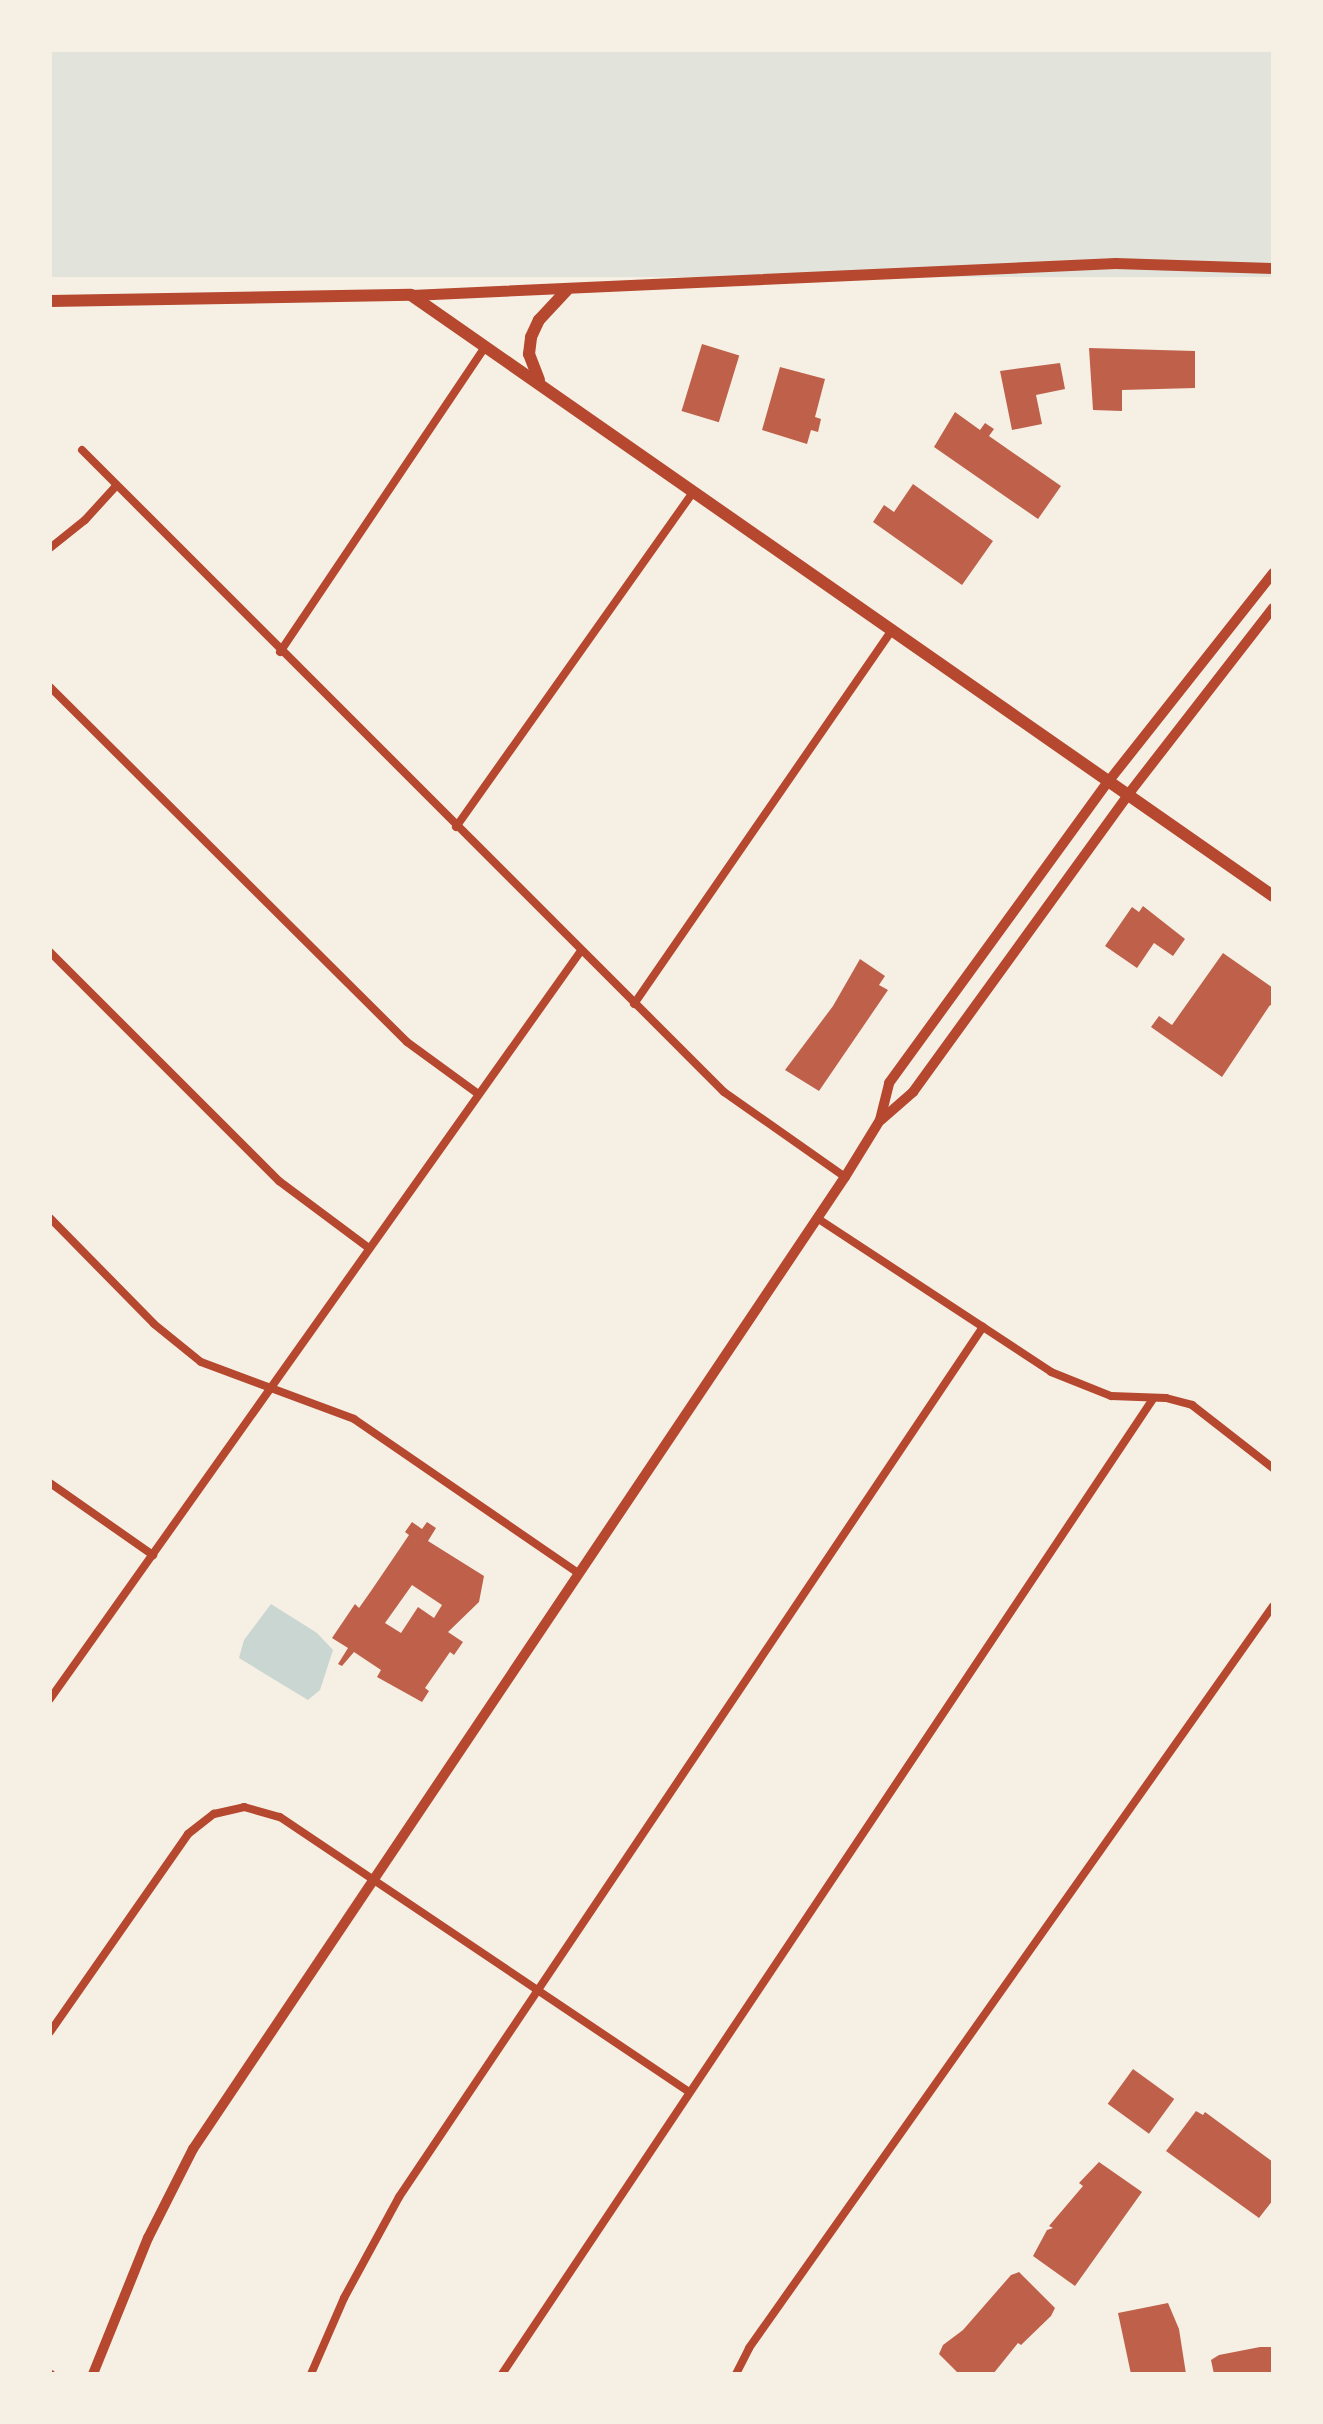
<!DOCTYPE html>
<style>
body{margin:0}
#map{position:relative;width:1323px;height:2424px;overflow:hidden;background:#f6efe4;font-family:Rubik,sans-serif}
div>[style]{position:absolute}
.green>*{inset:0;background:#e2e4dc;transform-origin:0 0}
.water>*{inset:0;background:#c9d6d2}
.building>*{inset:0;background:#bf614a;transform-origin:0 0}
.minor>*{height:8px;margin:-4px;padding:0 4px;transform-origin:4px;border-radius:4px;background:#b5482f}
.tertiary>*{height:10px;margin:-5px;padding:0 5px;transform-origin:5px;border-radius:5px;background:#b5482f}
.secondary>*{height:11px;margin:-5.5px;padding:0 5.5px;transform-origin:5.5px;border-radius:5.5px;background:#b5482f}
.primary>*{height:12px;margin:-6px;padding:0 6px;transform-origin:6px;border-radius:6px;background:#b5482f}
span{translate:-50% -50%;white-space:nowrap;text-align:center;line-height:1.15;-webkit-text-stroke:8px #f6efe4;paint-order:stroke}
.frame{position:absolute;inset:0;border:52px solid #f6efe4;pointer-events:none}
</style>
<div id="map">
<div class="green">
<div style="left:50px;top:50px;width:1223px;height:227px"></div>
</div>
<div class="water">
<div style="clip-path:polygon(271px 1604px,317px 1633px,333px 1650px,320px 1690px,308px 1700px,239px 1658px,244px 1640px)"></div>
</div>
<div class="building">
<div style="left:702px;top:344px;width:39px;height:70px;rotate:17deg"></div>
<div style="clip-path:polygon(1089px 348px,1195px 351px,1195px 388px,1122px 390px,1122px 411px,1093px 410px)"></div>
<div style="clip-path:polygon(1060px 363px,1065px 389px,1036px 395px,1042px 424px,1012px 430px,1000px 371px)"></div>
<div style="clip-path:polygon(780px 367px,825px 379px,815px 417px,821px 419px,818px 432px,811px 430px,807px 444px,762px 430px)"></div>
<div style="clip-path:polygon(955px 412px,980px 430px,985px 423px,994px 429px,989px 436px,1061px 486px,1038px 519px,934px 447px)"></div>
<div style="clip-path:polygon(913px 484px,993px 541px,962px 585px,873px 522px,884px 505px,894px 512px)"></div>
<div style="clip-path:polygon(1143px 906px,1185px 939px,1173px 956px,1154px 943px,1137px 968px,1105px 946px,1132px 907px,1139px 912px)"></div>
<div style="clip-path:polygon(1223px 953px,1273px 988px,1273px 1007px,1270px 1005px,1222px 1077px,1151px 1027px,1159px 1016px,1172px 1025px)"></div>
<div style="clip-path:polygon(860px 959px,885px 976px,879px 985px,888px 990px,819px 1091px,785px 1070px,833px 1006px)"></div>
<div style="clip-path:polygon(evenodd,412px 1522px,422px 1529px,427px 1522px,436px 1528px,428px 1541px,484px 1576px,479px 1602px,448px 1632px,463px 1642px,454px 1655px,450px 1652px,425px 1688px,429px 1691px,422px 1702px,377px 1677px,381px 1670px,354px 1652px,342px 1666px,338px 1664px,348px 1648px,332px 1638px,355px 1604px,359px 1608px,371px 1591px,409px 1535px,405px 1532px,412px 1522px,412px 1585px,442px 1605px,434px 1618px,418px 1607px,401px 1633px,385px 1623px,412px 1585px)"></div>
<div style="left:1133px;top:2069px;width:51px;height:43px;rotate:36deg"></div>
<div style="clip-path:polygon(1196px 2111px,1203px 2115px,1205px 2112px,1273px 2162px,1273px 2200px,1259px 2218px,1166px 2151px)"></div>
<div style="clip-path:polygon(1099px 2162px,1142px 2192px,1075px 2286px,1033px 2256px,1047px 2230px,1053px 2228px,1049px 2226px,1083px 2186px,1079px 2183px)"></div>
<div style="clip-path:polygon(1019px 2272px,1055px 2308px,1051px 2316px,1021px 2345px,1018px 2343px,993px 2374px,959px 2374px,939px 2354px,943px 2345px,963px 2330px,1011px 2275px)"></div>
<div style="clip-path:polygon(1168px 2303px,1179px 2329px,1186px 2374px,1131px 2374px,1118px 2313px)"></div>
<div style="clip-path:polygon(1260px 2347px,1273px 2347px,1273px 2374px,1214px 2374px,1211px 2360px,1219px 2355px)"></div>
</div>
<div class="minor">
<div style="left:82px;top:450px;width:908px;rotate:45deg"></div>
<div style="left:724px;top:1092px;width:148px;rotate:35.1deg"></div>
<div style="left:50px;top:548px;width:45px;rotate:-38.7deg"></div>
<div style="left:85px;top:520px;width:46px;rotate:-47.6deg"></div>
<div style="left:280px;top:652px;width:369px;rotate:-56.1deg"></div>
<div style="left:50px;top:687px;width:503px;rotate:44.84deg"></div>
<div style="left:407px;top:1042px;width:87px;rotate:36.1deg"></div>
<div style="left:456px;top:827px;width:410px;rotate:-54.7deg"></div>
<div style="left:50px;top:952px;width:324px;rotate:45deg"></div>
<div style="left:279px;top:1181px;width:112px;rotate:36.7deg"></div>
<div style="left:634px;top:1004px;width:453px;rotate:-55.4deg"></div>
<div style="left:50px;top:1218px;width:148px;rotate:45.5deg"></div>
<div style="left:154px;top:1324px;width:60px;rotate:39deg"></div>
<div style="left:201px;top:1362px;width:163px;rotate:20.4deg"></div>
<div style="left:354px;top:1419px;width:272px;rotate:34.5deg"></div>
<div style="left:817px;top:1218px;width:280px;rotate:33.3deg"></div>
<div style="left:1051px;top:1372px;width:65px;rotate:21.8deg"></div>
<div style="left:1111px;top:1396px;width:55px;rotate:2.1deg"></div>
<div style="left:1166px;top:1398px;width:27px;rotate:15deg"></div>
<div style="left:1192px;top:1405px;width:103px;rotate:37.9deg"></div>
<div style="left:50px;top:1483px;width:126px;rotate:35deg"></div>
<div style="left:50px;top:1699px;width:916px;rotate:-54.64deg"></div>
<div style="left:50px;top:2032px;width:241px;rotate:-55.1deg"></div>
<div style="left:188px;top:1834px;width:33px;rotate:-38deg"></div>
<div style="left:214px;top:1814px;width:31px;rotate:-13deg"></div>
<div style="left:244px;top:1807px;width:37px;rotate:16deg"></div>
<div style="left:280px;top:1817px;width:493px;rotate:33.9deg"></div>
<div style="left:50px;top:2374px;width:1px"></div>
<div style="left:311px;top:2374px;width:83px;rotate:-66.5deg"></div>
<div style="left:344px;top:2298px;width:115px;rotate:-61.4deg"></div>
<div style="left:399px;top:2197px;width:1048px;rotate:-56.13deg"></div>
<div style="left:502px;top:2374px;width:1172px;rotate:-56.27deg"></div>
<div style="left:736px;top:2374px;width:29px;rotate:-63deg"></div>
<div style="left:749px;top:2348px;width:908px;rotate:-54.77deg"></div>
</div>
<div class="tertiary">
<div style="left:881px;top:1120px;width:43px;rotate:-41.2deg"></div>
<div style="left:913px;top:1092px;width:365px;rotate:-54.1deg"></div>
<div style="left:1127px;top:796px;width:238px;rotate:-52.2deg"></div>
<div style="left:93px;top:2374px;width:147px;rotate:-68deg"></div>
<div style="left:148px;top:2238px;width:100px;rotate:-63.2deg"></div>
<div style="left:193px;top:2149px;width:1170px;rotate:-56.15deg"></div>
<div style="left:845px;top:1177px;width:67px;rotate:-58.4deg"></div>
<div style="left:880px;top:1120px;width:38px;rotate:-76deg"></div>
<div style="left:889px;top:1083px;width:372px;rotate:-54deg"></div>
<div style="left:1108px;top:782px;width:266px;rotate:-51.7deg"></div>
</div>
<div class="secondary">
<div style="left:411px;top:295px;width:705px;rotate:-2.6deg"></div>
<div style="left:1115px;top:263px;width:158px;rotate:1.8deg"></div>
</div>
<div class="primary">
<div style="left:50px;top:301px;width:361px;rotate:-1deg"></div>
<div style="left:411px;top:295px;width:1051px;rotate:34.88deg"></div>
<div style="left:539px;top:380px;width:28px;rotate:-111deg"></div>
<div style="left:529px;top:354px;width:17px;rotate:-83deg"></div>
<div style="left:531px;top:337px;width:19px;rotate:-65deg"></div>
<div style="left:539px;top:320px;width:41px;rotate:-47deg"></div>
</div>
<div class="frame"></div>
</div>
